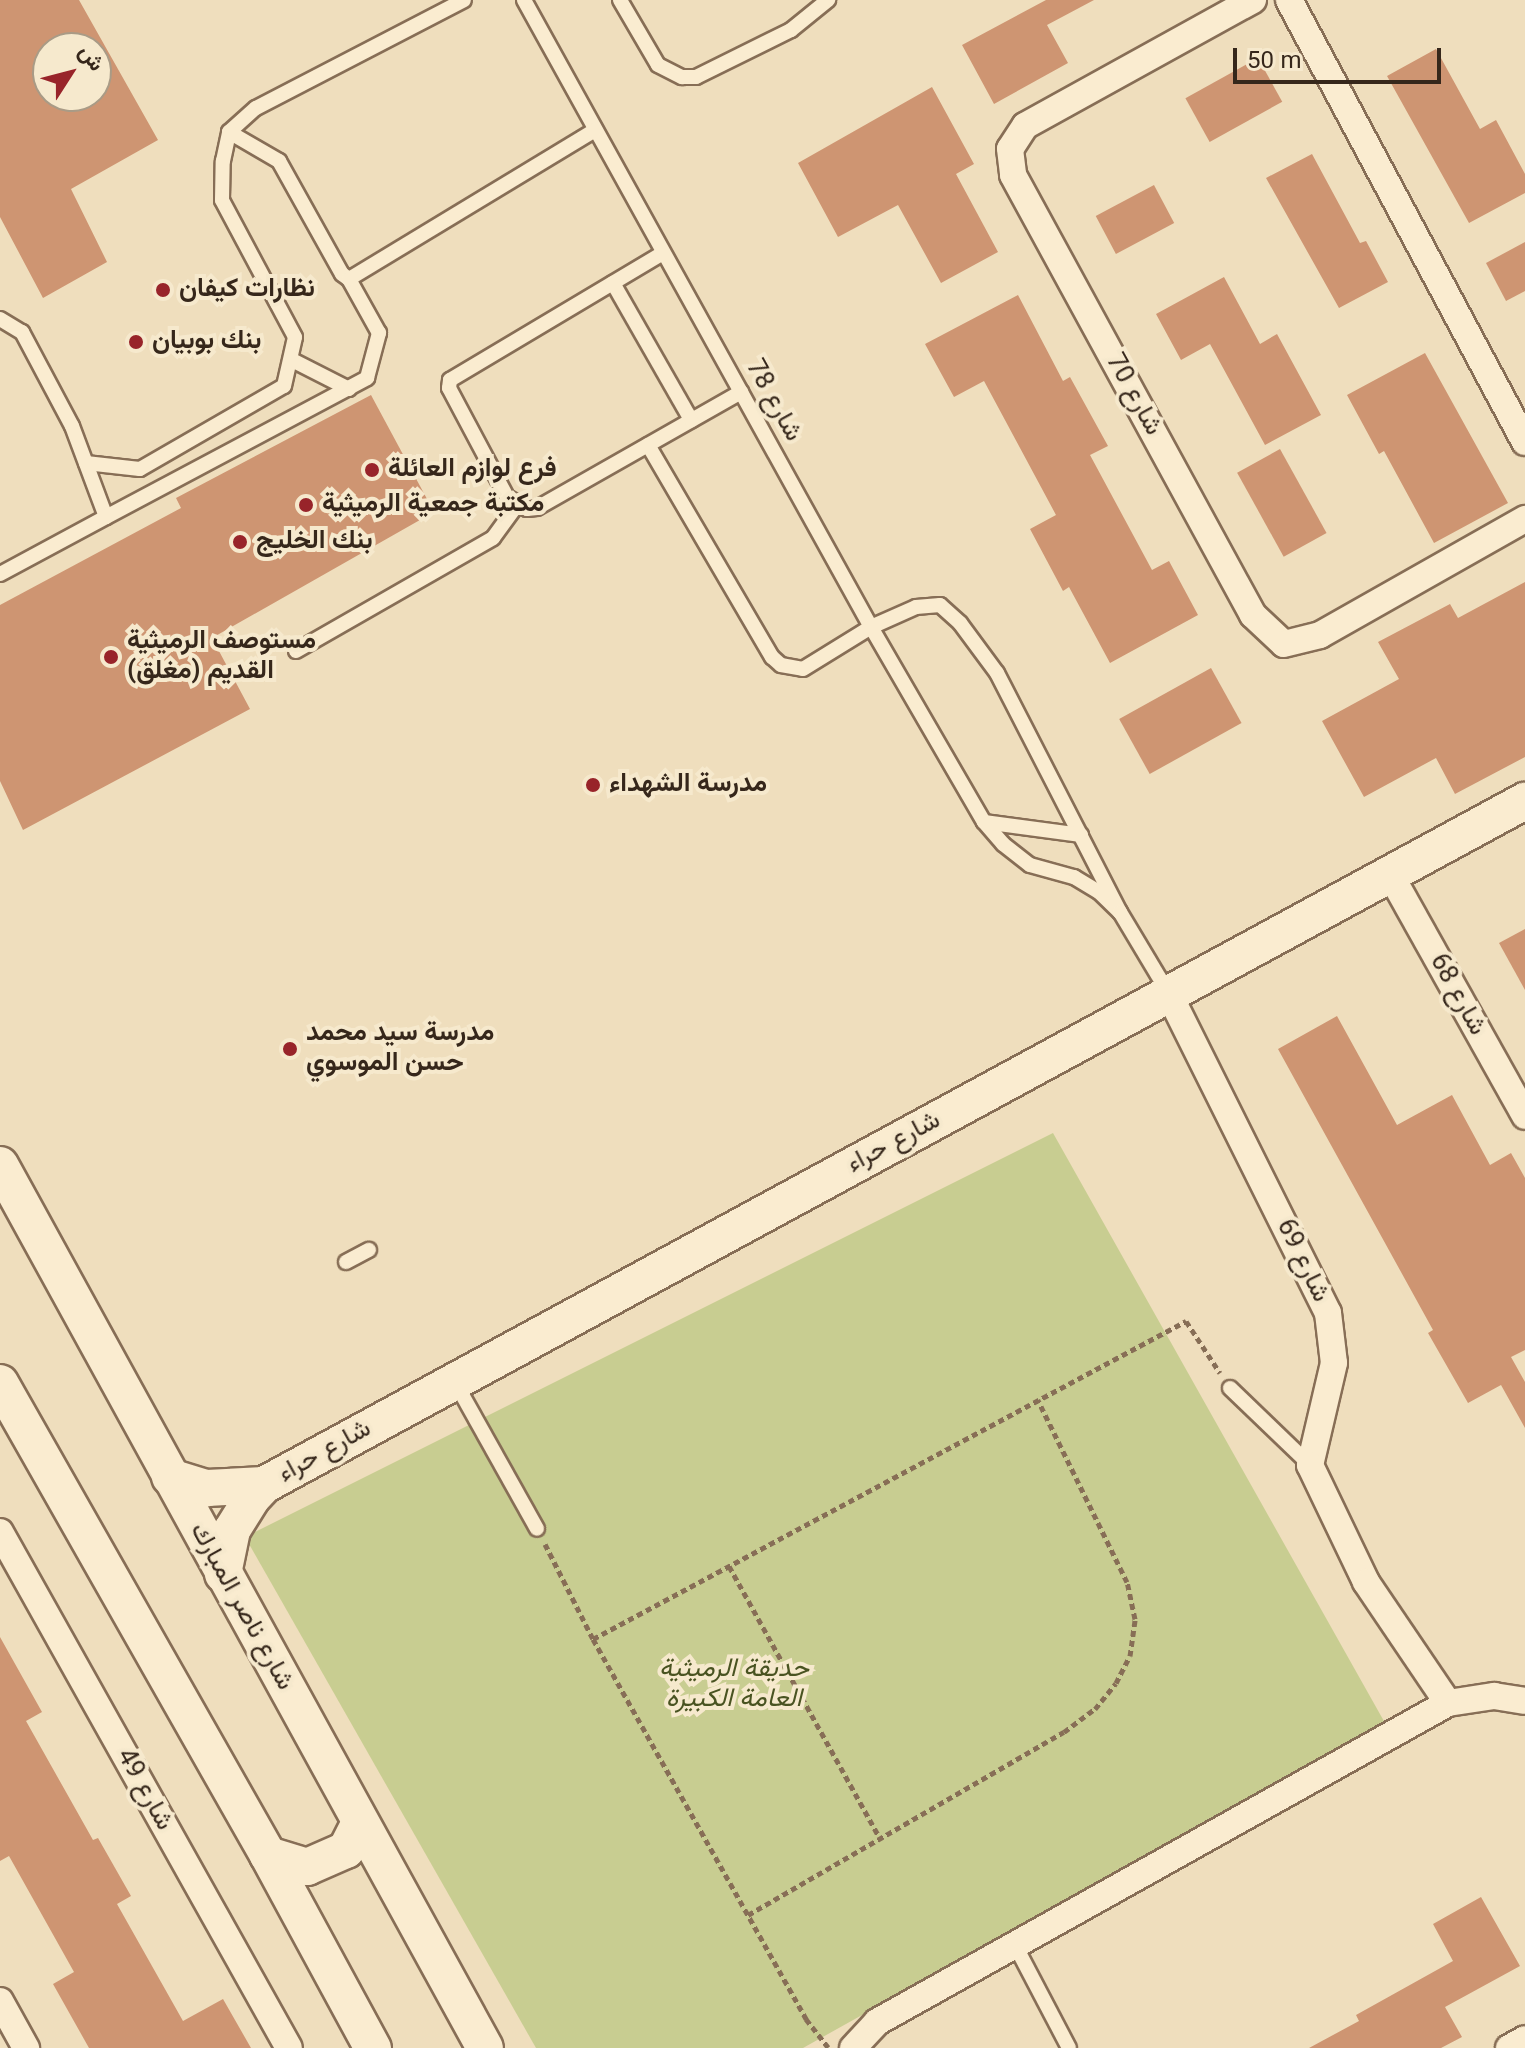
<!DOCTYPE html>
<meta charset="utf-8">
<style>
body{margin:0}
#map{position:relative;width:1525px;height:2048px;overflow:hidden;background:#efdebd;font-family:Georgia,Vazirmatn,serif}
div>[style]{position:absolute}
.green>*{inset:0;background:#c8cd91}
.building>*{inset:0;background:#ce9572;transform-origin:0 0}
.path>*{height:5px;margin-top:-2.5px;transform-origin:0;background:repeating-linear-gradient(90deg,#876e56 0 6px,transparent 0 10px)}
.roads{filter:drop-shadow(2px 0 #876e56) drop-shadow(-2px 0 #876e56) drop-shadow(0 2px #876e56) drop-shadow(0 -2px #876e56)}
.lane>*{height:14px;margin:-7px;padding:0 7px;transform-origin:7px;border-radius:7px;background:#faecd0}
.street>*{height:26px;margin:-13px;padding:0 13px;transform-origin:13px;border-radius:13px;background:#faecd0}
.secondary>*{height:36px;margin:-18px;padding:0 18px;transform-origin:18px;border-radius:18px;background:#faecd0}
.dots>*{width:22px;height:22px;translate:-50% -50%;box-sizing:border-box;border:4px solid #f6e9cd;border-radius:50%}
span{translate:-50% -50%;white-space:nowrap;text-align:center;line-height:1.15;-webkit-text-stroke:8px #f6e9cd;paint-order:stroke}
.poi-label{font-size:26px;color:#36271b;font-weight:700}
.left{translate:0 -50%;text-align:left}
.street-label{font-size:26px;color:#36271b}
.park-label{font-size:26px;color:#495321;font-style:italic}
.north{position:absolute;left:32px;top:32px;width:80px;height:80px;box-sizing:border-box;background:#f6e9cd;border:2px solid #a99b86;border-radius:50%;rotate:54deg;font-size:22px;font-weight:700;line-height:32px;text-align:center;color:#36271b}
.north::after{content:'';display:block;margin:auto;width:28px;height:36px;background:#98242a;clip-path:polygon(50% 0,100% 100%,50% 72%,0 100%)}
.scale{position:absolute;left:1233px;top:48px;width:208px;height:36px;box-sizing:border-box;border:4px solid #36271b;border-top:0;padding-left:10px;font-size:24px;line-height:28px;white-space:nowrap;color:#36271b;-webkit-text-stroke:6px #f6e9cd;paint-order:stroke}
</style>
<div id="map">
<div class="green">
<div style="clip-path:polygon(1053px 1133px,1385px 1723px,803px 2048px,536px 2048px,245px 1537px)"></div>
</div>
<div class="building">
<div style="clip-path:polygon(evenodd,0 0,79px 0,158px 140px,71px 189px,107px 262px,43px 298px,0 217px,0 0,48px 48px,96px 48px,96px 96px,48px 96px,48px 48px)"></div>
<div style="clip-path:polygon(1046px 0,1094px 0,1047px 25px,1068px 63px,994px 104px,962px 45px)"></div>
<div style="clip-path:polygon(1436px 49px,1480px 129px,1496px 120px,1525px 174px,1525px 193px,1469px 223px,1387px 76px)"></div>
<div style="left:1258px;top:58px;width:50px;height:83px;rotate:61deg"></div>
<div style="clip-path:polygon(932px 87px,974px 164px,956px 174px,998px 252px,941px 283px,898px 205px,838px 237px,798px 163px)"></div>
<div style="clip-path:polygon(1312px 154px,1360px 243px,1366px 241px,1388px 282px,1339px 308px,1266px 178px)"></div>
<div style="left:1154px;top:185px;width:43px;height:66px;rotate:62deg"></div>
<div style="clip-path:polygon(1525px 242px,1525px 291px,1506px 301px,1486px 263px)"></div>
<div style="clip-path:polygon(1224px 277px,1260px 344px,1277px 334px,1321px 415px,1265px 445px,1210px 344px,1181px 360px,1156px 314px)"></div>
<div style="clip-path:polygon(1018px 295px,1063px 381px,1070px 377px,1108px 446px,1090px 455px,1152px 570px,1169px 561px,1198px 615px,1110px 663px,1069px 587px,1063px 591px,1030px 529px,1056px 515px,984px 381px,954px 397px,925px 344px)"></div>
<div style="clip-path:polygon(1425px 353px,1508px 503px,1434px 543px,1384px 451px,1379px 454px,1347px 395px)"></div>
<div style="clip-path:polygon(371px 395px,434px 512px,212px 638px,250px 709px,23px 830px,0 781px,0 605px,181px 508px,176px 498px)"></div>
<div style="left:1280px;top:449px;width:96px;height:49px;rotate:61deg"></div>
<div style="clip-path:polygon(1525px 582px,1525px 757px,1455px 794px,1436px 758px,1364px 797px,1322px 721px,1399px 679px,1378px 642px,1450px 604px,1458px 618px)"></div>
<div style="left:1211px;top:668px;width:63px;height:105px;rotate:61deg"></div>
<div style="clip-path:polygon(1525px 929px,1525px 990px,1499px 943px)"></div>
<div style="clip-path:polygon(1337px 1016px,1397px 1125px,1452px 1095px,1490px 1165px,1511px 1153px,1525px 1178px,1525px 1350px,1511px 1357px,1525px 1382px,1525px 1428px,1501px 1385px,1468px 1403px,1428px 1333px,1433px 1330px,1278px 1049px)"></div>
<div style="clip-path:polygon(0 1637px,42px 1712px,26px 1721px,93px 1840px,98px 1838px,131px 1896px,117px 1904px,183px 2021px,223px 1999px,251px 2048px,89px 2048px,53px 1984px,74px 1972px,9px 1856px,0 1861px)"></div>
<div style="clip-path:polygon(1481px 1897px,1520px 1966px,1445px 2007px,1462px 2037px,1441px 2048px,1309px 2048px,1359px 2021px,1356px 2015px,1453px 1961px,1433px 1924px)"></div>
</div>
<div class="path">
<div style="left:545px;top:1544px;width:106px;rotate:63.2deg"></div>
<div style="left:593px;top:1639px;width:436px;rotate:60.7deg"></div>
<div style="left:806px;top:2019px;width:36px;rotate:52deg"></div>
<div style="left:729px;top:1566px;width:311px;rotate:61deg"></div>
<div style="left:593px;top:1639px;width:673px;rotate:-28.2deg"></div>
<div style="left:1186px;top:1321px;width:62px;rotate:56.8deg"></div>
<div style="left:748px;top:1915px;width:365px;rotate:-30.1deg"></div>
<div style="left:1064px;top:1732px;width:39px;rotate:-37deg"></div>
<div style="left:1095px;top:1709px;width:33px;rotate:-51deg"></div>
<div style="left:1116px;top:1683px;width:30px;rotate:-63deg"></div>
<div style="left:1130px;top:1656px;width:37px;rotate:-82deg"></div>
<div style="left:1135px;top:1619px;width:38px;rotate:-102deg"></div>
<div style="left:1127px;top:1582px;width:203px;rotate:-116.1deg"></div>
</div>
<div class="roads">
<div class="lane">
<div style="left:524px;top:0;width:717px;rotate:61.04deg"></div>
<div style="left:871px;top:627px;width:225px;rotate:59.9deg"></div>
<div style="left:984px;top:822px;width:29px;rotate:49deg"></div>
<div style="left:1003px;top:844px;width:34px;rotate:38deg"></div>
<div style="left:1030px;top:865px;width:46px;rotate:15.3deg"></div>
<div style="left:1074px;top:877px;width:29px;rotate:31deg"></div>
<div style="left:1099px;top:892px;width:29px;rotate:44deg"></div>
<div style="left:620px;top:0;width:75px;rotate:59.7deg"></div>
<div style="left:658px;top:65px;width:27px;rotate:27deg"></div>
<div style="left:682px;top:77px;width:14px"></div>
<div style="left:696px;top:77px;width:106px;rotate:-26.3deg"></div>
<div style="left:791px;top:30px;width:48px;rotate:-39deg"></div>
<div style="left:229px;top:132px;width:36px;rotate:-42deg"></div>
<div style="left:256px;top:108px;width:234px;rotate:-27.4deg"></div>
<div style="left:663px;top:253px;width:248px;rotate:149.2deg"></div>
<div style="left:450px;top:380px;width:8px;rotate:97deg"></div>
<div style="left:449px;top:388px;width:123px;rotate:62deg"></div>
<div style="left:507px;top:497px;width:23px;rotate:31deg"></div>
<div style="left:527px;top:509px;width:10px;rotate:-6deg"></div>
<div style="left:537px;top:508px;width:235px;rotate:-29.6deg"></div>
<div style="left:613px;top:283px;width:158px;rotate:60.3deg"></div>
<div style="left:0;top:319px;width:26px;rotate:31deg"></div>
<div style="left:22px;top:332px;width:106px;rotate:62deg"></div>
<div style="left:72px;top:426px;width:97px;rotate:69.5deg"></div>
<div style="left:106px;top:517px;width:120px;rotate:151.7deg"></div>
<div style="left:292px;top:360px;width:64px;rotate:27deg"></div>
<div style="left:648px;top:445px;width:246px;rotate:59.7deg"></div>
<div style="left:772px;top:657px;width:12px;rotate:42deg"></div>
<div style="left:781px;top:665px;width:22px;rotate:10deg"></div>
<div style="left:803px;top:669px;width:80px;rotate:-31.7deg"></div>
<div style="left:871px;top:627px;width:49px;rotate:-24deg"></div>
<div style="left:916px;top:607px;width:24px;rotate:-5deg"></div>
<div style="left:940px;top:605px;width:27px;rotate:42deg"></div>
<div style="left:960px;top:623px;width:62px;rotate:53.5deg"></div>
<div style="left:997px;top:673px;width:269px;rotate:62.8deg"></div>
<div style="left:1120px;top:912px;width:96px;rotate:59.1deg"></div>
<div style="left:86px;top:463px;width:54px;rotate:6.3deg"></div>
<div style="left:140px;top:469px;width:166px;rotate:-30deg"></div>
<div style="left:284px;top:386px;width:50px;rotate:-77.3deg"></div>
<div style="left:295px;top:337px;width:155px;rotate:-118.1deg"></div>
<div style="left:222px;top:200px;width:39px;rotate:-89deg"></div>
<div style="left:223px;top:161px;width:30px;rotate:-78deg"></div>
<div style="left:229px;top:132px;width:58px;rotate:30.1deg"></div>
<div style="left:279px;top:161px;width:129px;rotate:60.9deg"></div>
<div style="left:342px;top:274px;width:9px;rotate:36deg"></div>
<div style="left:106px;top:517px;width:296px;rotate:-28deg"></div>
<div style="left:367px;top:378px;width:47px;rotate:-75.1deg"></div>
<div style="left:379px;top:333px;width:62px;rotate:-119.1deg"></div>
<div style="left:349px;top:279px;width:288px;rotate:-31.2deg"></div>
<div style="left:296px;top:651px;width:227px;rotate:-29.8deg"></div>
<div style="left:493px;top:538px;width:41px;rotate:-54deg"></div>
<div style="left:984px;top:822px;width:98px;rotate:7.6deg"></div>
<div style="left:346px;top:1262px;width:26px;rotate:-28deg"></div>
<div style="left:455px;top:1382px;width:168px;rotate:60.8deg"></div>
<div style="left:1230px;top:1388px;width:111px;rotate:43.9deg"></div>
<div style="left:1015px;top:1945px;width:116px;rotate:62.3deg"></div>
</div>
<div class="street">
<div style="left:1253px;top:0;width:260px;rotate:151.1deg"></div>
<div style="left:1025px;top:126px;width:27px;rotate:123deg"></div>
<div style="left:1010px;top:149px;width:26px;rotate:83deg"></div>
<div style="left:1013px;top:175px;width:501px;rotate:61.39deg"></div>
<div style="left:1253px;top:615px;width:42px;rotate:43.1deg"></div>
<div style="left:1284px;top:644px;width:37px;rotate:-14deg"></div>
<div style="left:1320px;top:635px;width:236px;rotate:-29.5deg"></div>
<div style="left:1289px;top:0;width:501px;rotate:61.9deg"></div>
<div style="left:1390px;top:874px;width:277px;rotate:60.8deg"></div>
<div style="left:1169px;top:994px;width:356px;rotate:63.5deg"></div>
<div style="left:1328px;top:1313px;width:50px;rotate:83.2deg"></div>
<div style="left:1334px;top:1363px;width:105px;rotate:103.2deg"></div>
<div style="left:1310px;top:1465px;width:130px;rotate:64.4deg"></div>
<div style="left:1366px;top:1582px;width:146px;rotate:55.9deg"></div>
<div style="left:0;top:1532px;width:591px;rotate:60.75deg"></div>
<div style="left:0;top:2001px;width:54px;rotate:61deg"></div>
<div style="left:853px;top:2048px;width:35px;rotate:-47deg"></div>
<div style="left:877px;top:2022px;width:654px;rotate:-29.19deg"></div>
<div style="left:1448px;top:1703px;width:47px;rotate:-8.7deg"></div>
<div style="left:1494px;top:1696px;width:31px;rotate:9deg"></div>
<div style="left:1509px;top:2048px;width:18px;rotate:-29deg"></div>
</div>
<div class="secondary">
<div style="left:0;top:1165px;width:1007px;rotate:61.22deg"></div>
<div style="left:0;top:1383px;width:543px;rotate:60.41deg"></div>
<div style="left:268px;top:1855px;width:220px;rotate:61.5deg"></div>
<div style="left:170px;top:1477px;width:39px;rotate:17deg"></div>
<div style="left:207px;top:1488px;width:57px;rotate:-3deg"></div>
<div style="left:264px;top:1485px;width:1435px;rotate:-28.48deg"></div>
<div style="left:223px;top:1574px;width:45px;rotate:-78.4deg"></div>
<div style="left:232px;top:1530px;width:36px;rotate:-58deg"></div>
<div style="left:251px;top:1499px;width:19px;rotate:-47deg"></div>
<div style="left:268px;top:1855px;width:41px;rotate:17.1deg"></div>
<div style="left:307px;top:1867px;width:43px;rotate:-23.6deg"></div>
<div style="left:346px;top:1850px;width:30px;rotate:-63deg"></div>
</div>
</div>
<div class="dots">
<div style="left:163px;top:290px;background:#98242a"></div>
<div style="left:136px;top:342px;background:#98242a"></div>
<div style="left:372px;top:470px;background:#98242a"></div>
<div style="left:306px;top:505px;background:#98242a"></div>
<div style="left:240px;top:542px;background:#98242a"></div>
<div style="left:111px;top:657px;background:#98242a"></div>
<div style="left:593px;top:785px;background:#98242a"></div>
<div style="left:290px;top:1049px;background:#98242a"></div>
</div>
<div class="poi-label">
<span class="left" style="left:179px;top:290px">نظارات كيفان</span>
<span class="left" style="left:152px;top:342px">بنك بوبيان</span>
<span class="left" style="left:388px;top:470px">فرع لوازم العائلة</span>
<span class="left" style="left:322px;top:505px">مكتبة جمعية الرميثية</span>
<span class="left" style="left:256px;top:542px">بنك الخليج</span>
<span class="left" style="left:127px;top:657px">مستوصف الرميثية<br>القديم (مغلق)</span>
<span class="left" style="left:609px;top:785px">مدرسة الشهداء</span>
<span class="left" style="left:306px;top:1049px">مدرسة سيد محمد<br>حسن الموسوي</span>
</div>
<div class="street-label">
<span style="left:1133px;top:395px;rotate:61deg">شارع 70</span>
<span style="left:773px;top:401px;rotate:61deg">شارع 78</span>
<span style="left:1457px;top:995px;rotate:61deg">شارع 68</span>
<span style="left:894px;top:1143px;rotate:-28deg">شارع حراء</span>
<span style="left:1302px;top:1261px;rotate:64deg">شارع 69</span>
<span style="left:325px;top:1452px;rotate:-29deg">شارع حراء</span>
<span style="left:241px;top:1607px;rotate:61deg">شارع ناصر المبارك</span>
<span style="left:144px;top:1790px;rotate:61deg">شارع 49</span>
</div>
<div class="park-label">
<span style="left:734px;top:1685px">حديقة الرميثية<br>العامة الكبيرة</span>
</div>
<div class="north">ش</div>
<div class="scale">50 m</div>
</div>
